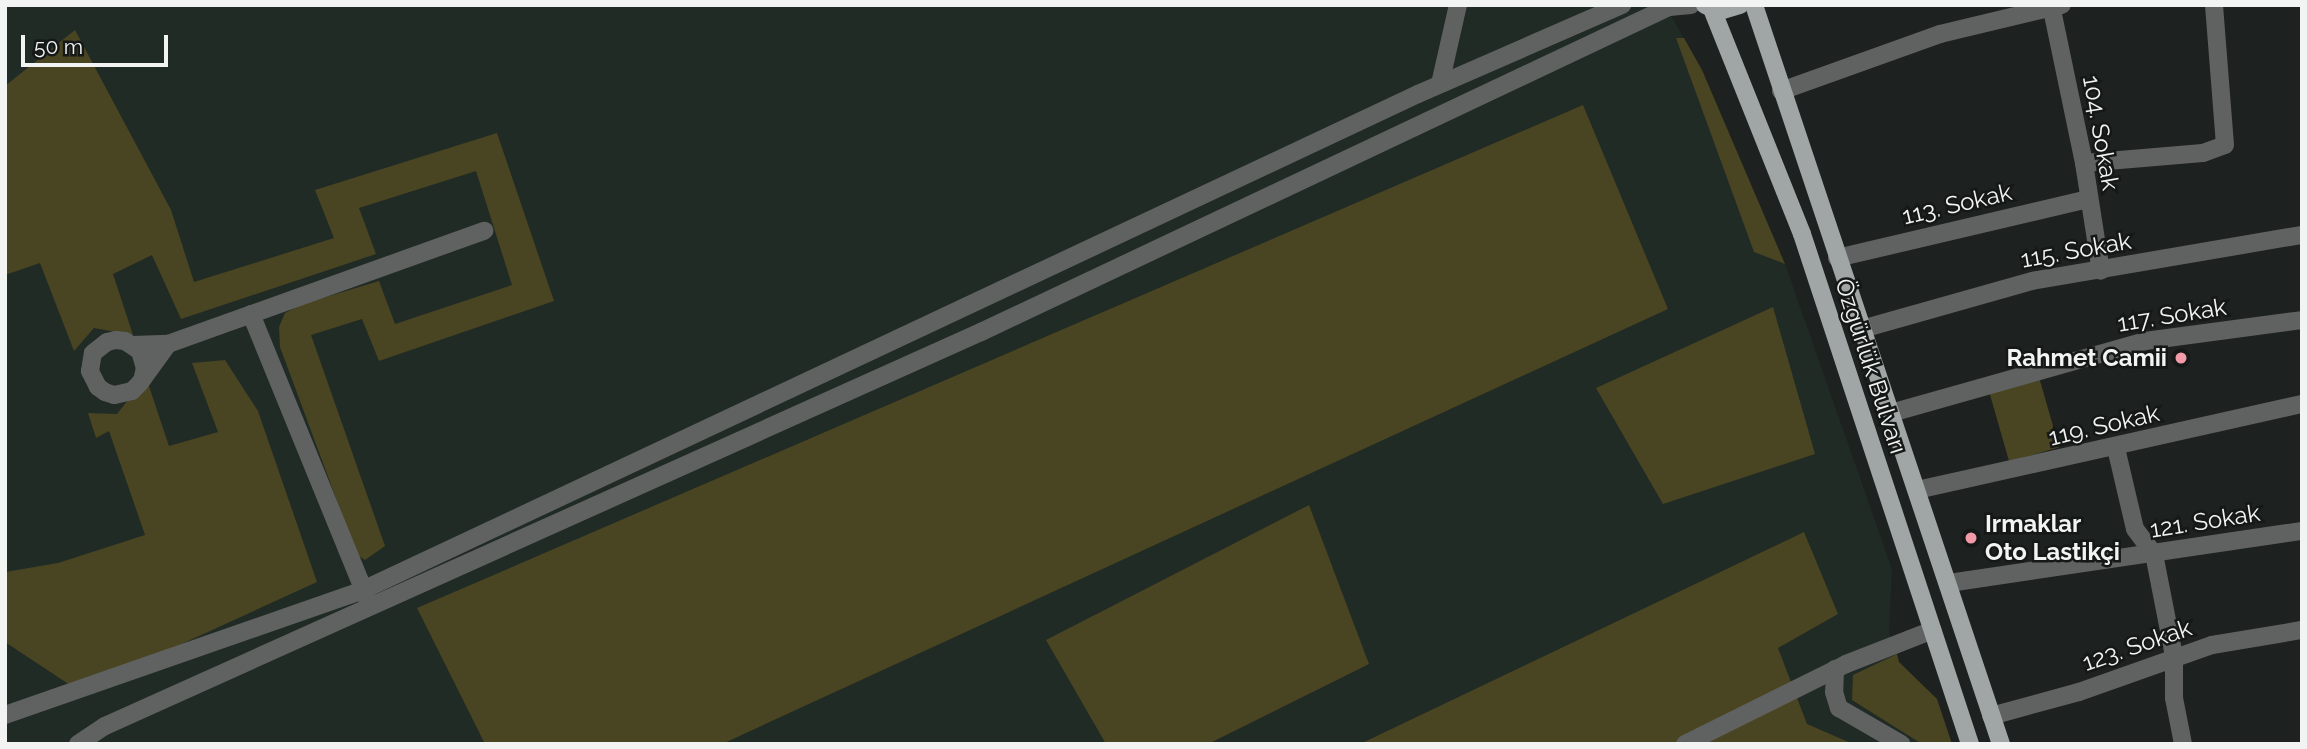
<!DOCTYPE html>
<meta charset="utf-8">
<style>
body{margin:0}
#map{position:relative;width:2307px;height:749px;overflow:hidden;background:#1d211f;font-family:Raleway,sans-serif}
div>[style]{position:absolute}
.built>*{inset:0;background:#212b25}
.green>*{inset:0;background:#494421;transform-origin:0 0}
.minor>*{height:18px;margin:-9px;padding:0 9px;transform-origin:9px;border-radius:9px;background:#606262}
.major>*{height:18px;margin:-9px;padding:0 9px;transform-origin:9px;border-radius:9px;background:#a0a5a5}
.dots>*{width:19px;height:19px;translate:-50% -50%;box-sizing:border-box;border:4px solid #141816;border-radius:50%}
span{translate:-50% -50%;white-space:nowrap;text-align:center;line-height:1.15;-webkit-text-stroke:5px #141816;paint-order:stroke}
.street-label{font-size:24px;color:#f2f4f3}
.poi-label{font-size:24px;color:#f2f4f3;font-weight:700}
.right{translate:-100% -50%;text-align:right}
.left{translate:0 -50%;text-align:left}
.frame{position:absolute;inset:0;border:7px solid #f2f4f3;pointer-events:none}
.scale{position:absolute;left:21px;top:35px;width:147px;height:32px;box-sizing:border-box;border:4px solid #f2f4f3;border-top:0;padding-left:9px;font-size:21px;line-height:24px;white-space:nowrap;color:#f2f4f3;-webkit-text-stroke:5px #141816;paint-order:stroke}
</style>
<div id="map">
<div class="built">
<div style="clip-path:polygon(5px 5px,1665px 5px,1702px 70px,1785px 264px,1892px 569px,1889px 632px,1899px 662px,1937px 699px,1952px 744px,5px 744px)"></div>
</div>
<div class="green">
<div style="clip-path:polygon(75px 30px,171px 210px,194px 282px,334px 238px,315px 190px,497px 133px,554px 301px,379px 361px,362px 319px,311px 335px,385px 546px,365px 560px,357px 555px,280px 347px,279px 327px,285px 313px,303px 304px,379px 281px,395px 324px,512px 285px,476px 171px,359px 208px,376px 254px,181px 319px,152px 255px,113px 274px,133px 335px,94px 328px,74px 351px,40px 263px,5px 275px,5px 86px)"></div>
<div style="clip-path:polygon(1676px 38px,1684px 38px,1702px 70px,1785px 264px,1754px 252px)"></div>
<div style="clip-path:polygon(1583px 105px,1668px 309px,722px 744px,485px 744px,417px 608px)"></div>
<div style="clip-path:polygon(1773px 307px,1815px 454px,1663px 504px,1596px 388px)"></div>
<div style="clip-path:polygon(225px 360px,258px 411px,317px 582px,79px 691px,5px 642px,5px 572px,58px 563px,145px 535px,109px 431px,96px 438px,88px 413px,117px 414px,146px 377px,169px 446px,218px 432px,192px 363px)"></div>
<div style="left:2039px;top:377px;width:73px;height:52px;rotate:74deg"></div>
<div style="clip-path:polygon(1309px 505px,1369px 664px,1208px 744px,1106px 744px,1046px 640px)"></div>
<div style="clip-path:polygon(1804px 532px,1838px 614px,1778px 648px,1807px 724px,1853px 744px,1360px 744px)"></div>
<div style="clip-path:polygon(1897px 654px,1899px 662px,1937px 699px,1952px 744px,1922px 744px,1852px 700px,1853px 675px)"></div>
</div>
<div class="minor">
<div style="left:2051px;top:5px;width:161px;rotate:78.2deg"></div>
<div style="left:2084px;top:163px;width:109px;rotate:81.1deg"></div>
<div style="left:1440px;top:84px;width:81px;rotate:-77.2deg"></div>
<div style="left:1781px;top:91px;width:169px;rotate:-19.7deg"></div>
<div style="left:1940px;top:34px;width:125px;rotate:-13.4deg"></div>
<div style="left:2084px;top:163px;width:119px;rotate:-4.8deg"></div>
<div style="left:2203px;top:153px;width:23px;rotate:-20deg"></div>
<div style="left:2225px;top:145px;width:140px;rotate:-94.5deg"></div>
<div style="left:1837px;top:258px;width:258px;rotate:-13.2deg"></div>
<div style="left:251px;top:314px;width:310px;rotate:67.8deg"></div>
<div style="left:1862px;top:329px;width:177px;rotate:-15.8deg"></div>
<div style="left:2032px;top:281px;width:274px;rotate:-9.7deg"></div>
<div style="left:168px;top:344px;width:336px;rotate:-19.7deg"></div>
<div style="left:133px;top:345px;width:35px;rotate:-2deg"></div>
<div style="left:168px;top:344px;width:49px;rotate:125.9deg"></div>
<div style="left:139px;top:384px;width:10px;rotate:135deg"></div>
<div style="left:132px;top:391px;width:18px;rotate:167deg"></div>
<div style="left:114px;top:395px;width:9px;rotate:-162deg"></div>
<div style="left:105px;top:392px;width:9px;rotate:-144deg"></div>
<div style="left:98px;top:387px;width:18px;rotate:-117deg"></div>
<div style="left:90px;top:371px;width:18px;rotate:-81deg"></div>
<div style="left:93px;top:353px;width:18px;rotate:-38deg"></div>
<div style="left:107px;top:342px;width:9px;rotate:-13deg"></div>
<div style="left:116px;top:340px;width:9px;rotate:6deg"></div>
<div style="left:125px;top:341px;width:18px;rotate:34deg"></div>
<div style="left:140px;top:351px;width:18px;rotate:74deg"></div>
<div style="left:145px;top:368px;width:9px;rotate:103deg"></div>
<div style="left:1891px;top:413px;width:264px;rotate:-15.8deg"></div>
<div style="left:2145px;top:341px;width:158px;rotate:-7.6deg"></div>
<div style="left:2116px;top:448px;width:83px;rotate:76.8deg"></div>
<div style="left:2135px;top:529px;width:31px;rotate:53deg"></div>
<div style="left:2154px;top:554px;width:104px;rotate:78.9deg"></div>
<div style="left:2174px;top:656px;width:42px;rotate:90deg"></div>
<div style="left:2174px;top:698px;width:47px;rotate:78.9deg"></div>
<div style="left:1917px;top:490px;width:394px;rotate:-12.6deg"></div>
<div style="left:1949px;top:583px;width:357px;rotate:-8.4deg"></div>
<div style="left:1835px;top:669px;width:23px;rotate:92deg"></div>
<div style="left:1834px;top:692px;width:17px;rotate:73deg"></div>
<div style="left:1839px;top:708px;width:72px;rotate:30.1deg"></div>
<div style="left:5px;top:715px;width:379px;rotate:-19.2deg"></div>
<div style="left:363px;top:590px;width:1166px;rotate:-25.18deg"></div>
<div style="left:1418px;top:94px;width:223px;rotate:-23.6deg"></div>
<div style="left:1991px;top:716px;width:91px;rotate:-15.3deg"></div>
<div style="left:2079px;top:692px;width:141px;rotate:-19.5deg"></div>
<div style="left:2212px;top:645px;width:91px;rotate:-9.5deg"></div>
<div style="left:78px;top:744px;width:32px;rotate:-34deg"></div>
<div style="left:105px;top:726px;width:961px;rotate:-24.22deg"></div>
<div style="left:981px;top:332px;width:761px;rotate:-25.29deg"></div>
<div style="left:1669px;top:7px;width:22px;rotate:-5deg"></div>
<div style="left:1685px;top:744px;width:180px;rotate:-26.4deg"></div>
<div style="left:1846px;top:664px;width:93px;rotate:-21.3deg"></div>
</div>
<div class="major">
<div style="left:1705px;top:5px;width:16px;rotate:22deg"></div>
<div style="left:1720px;top:11px;width:21px;rotate:-17deg"></div>
<div style="left:1754px;top:5px;width:779px;rotate:71.52deg"></div>
<div style="left:1712px;top:9px;width:242px;rotate:68.2deg"></div>
<div style="left:1802px;top:234px;width:537px;rotate:71.77deg"></div>
</div>
<div class="dots">
<div style="left:2181px;top:358px;background:#f39aa9"></div>
<div style="left:1971px;top:538px;background:#f39aa9"></div>
</div>
<div class="street-label">
<span style="left:2101px;top:133px;rotate:80deg">104. Sokak</span>
<span style="left:1957px;top:204px;rotate:-13deg">113. Sokak</span>
<span style="left:2076px;top:250px;rotate:-10deg">115. Sokak</span>
<span style="left:2172px;top:315px;rotate:-9deg">117. Sokak</span>
<span style="left:1871px;top:366px;rotate:72deg">Özgürlük Bulvarı</span>
<span style="left:2104px;top:425px;rotate:-13deg">119. Sokak</span>
<span style="left:2205px;top:521px;rotate:-9deg">121. Sokak</span>
<span style="left:2137px;top:645px;rotate:-19deg">123. Sokak</span>
</div>
<div class="poi-label">
<span class="right" style="left:2167px;top:358px">Rahmet Camii</span>
<span class="left" style="left:1985px;top:538px">Irmaklar<br>Oto Lastikçi</span>
</div>
<div class="frame"></div>
<div class="scale">50 m</div>
</div>
